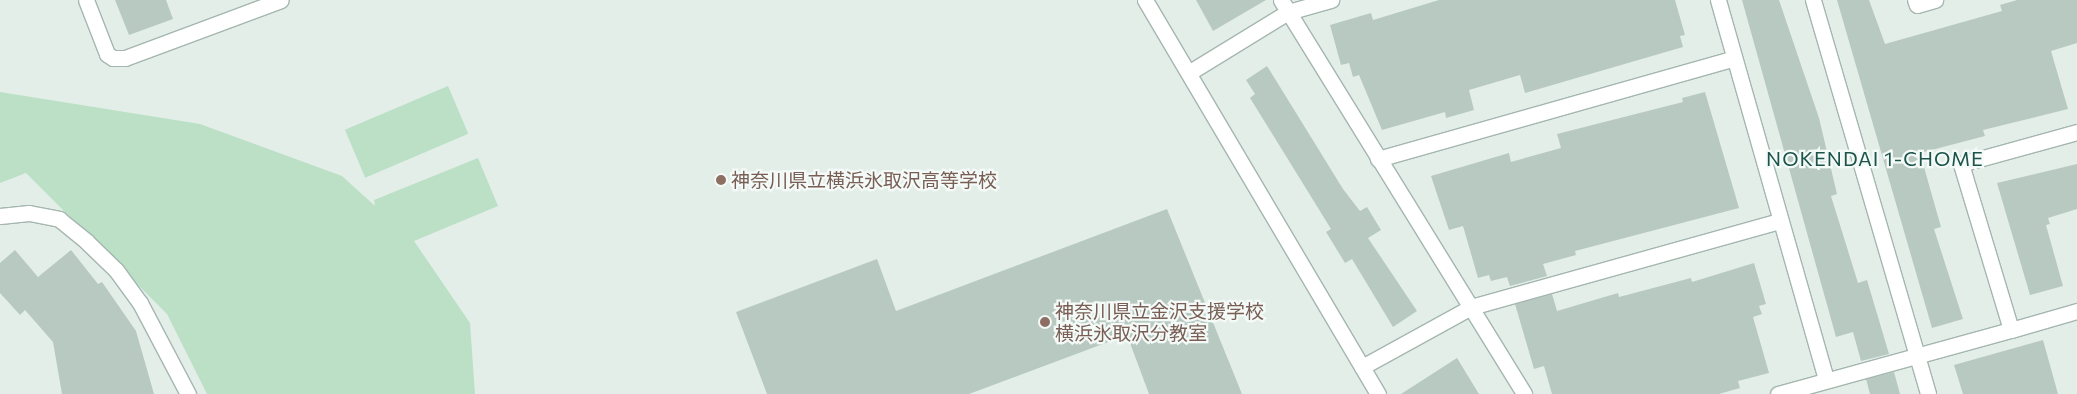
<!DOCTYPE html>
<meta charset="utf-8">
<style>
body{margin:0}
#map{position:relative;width:2077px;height:394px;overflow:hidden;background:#e3eee9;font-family:Commissioner,"Noto Sans JP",sans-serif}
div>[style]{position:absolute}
.green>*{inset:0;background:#bbe0c6;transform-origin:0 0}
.building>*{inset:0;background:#b8c9c2}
.roads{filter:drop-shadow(1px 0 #a5b6b1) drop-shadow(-1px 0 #a5b6b1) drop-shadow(0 1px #a5b6b1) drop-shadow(0 -1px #a5b6b1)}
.minor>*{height:15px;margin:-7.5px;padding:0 7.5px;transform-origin:7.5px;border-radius:7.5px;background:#fff}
.dots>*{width:14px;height:14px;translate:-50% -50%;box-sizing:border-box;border:2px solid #f4faf7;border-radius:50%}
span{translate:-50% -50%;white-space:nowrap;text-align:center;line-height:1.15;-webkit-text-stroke:4.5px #f4faf7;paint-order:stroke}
.education-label{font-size:19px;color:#785e54}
.left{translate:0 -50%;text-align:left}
.neighbourhood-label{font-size:20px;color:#1c5449;letter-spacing:1px}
</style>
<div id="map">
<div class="green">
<div style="left:448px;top:86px;width:52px;height:112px;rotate:67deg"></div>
<div style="clip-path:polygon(0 92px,200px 124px,342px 176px,375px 206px,374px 200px,478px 158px,498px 206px,414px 241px,470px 323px,475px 394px,207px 394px,167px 314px,26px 173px,0 183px)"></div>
</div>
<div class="building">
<div style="clip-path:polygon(115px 0,166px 0,173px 19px,129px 35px)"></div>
<div style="clip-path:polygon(1196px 0,1266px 0,1213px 31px)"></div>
<div style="clip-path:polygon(1439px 0,1675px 0,1685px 35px,1680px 36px,1683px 47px,1525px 93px,1520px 75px,1469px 90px,1474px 110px,1446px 118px,1445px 112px,1382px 130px,1359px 75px,1353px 77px,1349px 63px,1341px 65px,1330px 25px,1371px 13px,1373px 20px)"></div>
<div style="clip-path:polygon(1742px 0,1779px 0,1819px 118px,1837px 194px,1831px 196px,1858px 283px,1867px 280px,1889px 354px,1861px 361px,1853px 332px,1836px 337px)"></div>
<div style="clip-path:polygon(1837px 0,1869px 0,1885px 44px,2002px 11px,2000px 5px,2017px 0,2077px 0,2077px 43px,2051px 51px,2068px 109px,1983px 130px,1985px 136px,1920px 153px,1941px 227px,1934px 229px,1963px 319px,1932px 328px)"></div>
<div style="clip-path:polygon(1267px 66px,1343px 189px,1360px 211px,1367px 207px,1381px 230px,1368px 238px,1417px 311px,1393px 327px,1352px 259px,1345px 263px,1326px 232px,1331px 229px,1250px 98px,1255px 94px,1246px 80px)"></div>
<div style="clip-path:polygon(1705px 92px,1739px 208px,1575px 251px,1576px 255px,1543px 264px,1547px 276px,1510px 286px,1507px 277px,1491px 281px,1489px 275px,1478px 278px,1463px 226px,1449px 230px,1431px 176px,1509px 153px,1511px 162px,1561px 148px,1557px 134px,1683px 102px,1682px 98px)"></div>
<div style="clip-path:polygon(2077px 164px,2077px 209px,2048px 218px,2050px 224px,2046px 225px,2063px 286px,2030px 295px,1997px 183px)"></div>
<div style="clip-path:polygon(1167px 209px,1242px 394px,1149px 394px,1127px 335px,969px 394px,767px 394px,736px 312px,877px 259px,896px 311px)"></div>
<div style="clip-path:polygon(15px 250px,38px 277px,71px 250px,98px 284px,102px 282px,136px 331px,154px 394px,62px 394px,53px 342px,25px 310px,20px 315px,0 293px,0 263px)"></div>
<div style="clip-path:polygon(1754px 263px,1766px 304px,1759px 306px,1762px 314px,1753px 317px,1769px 373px,1738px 381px,1740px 388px,1719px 394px,1552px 394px,1544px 366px,1534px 369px,1515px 304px,1552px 294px,1557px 311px,1618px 293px,1619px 297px,1691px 278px,1692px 282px)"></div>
<div style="clip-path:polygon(2043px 340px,2058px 394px,1963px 394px,1954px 365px)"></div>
<div style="clip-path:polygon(1457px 358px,1479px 394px,1401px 394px)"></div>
<div style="clip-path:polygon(1894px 372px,1900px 394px,1870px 394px,1866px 379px)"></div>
</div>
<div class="roads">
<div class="minor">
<div style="left:86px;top:0;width:58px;rotate:68.7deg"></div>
<div style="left:107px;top:54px;width:7px;rotate:34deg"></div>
<div style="left:113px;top:58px;width:12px"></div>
<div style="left:125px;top:58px;width:166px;rotate:-20.4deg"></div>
<div style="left:1145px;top:0;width:458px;rotate:59.4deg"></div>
<div style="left:1281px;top:0;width:463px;rotate:58.3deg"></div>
<div style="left:1718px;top:0;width:395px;rotate:74.1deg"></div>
<div style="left:1813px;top:0;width:410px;rotate:73.7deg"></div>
<div style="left:1915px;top:0;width:5px;rotate:68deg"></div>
<div style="left:1917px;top:5px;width:19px;rotate:-16deg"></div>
<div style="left:1190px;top:72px;width:115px;rotate:-31.5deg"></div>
<div style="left:1288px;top:12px;width:45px;rotate:-15.6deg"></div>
<div style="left:2077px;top:132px;width:120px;rotate:164.6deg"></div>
<div style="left:1961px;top:164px;width:173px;rotate:73.2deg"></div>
<div style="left:2011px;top:330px;width:69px;rotate:-16.1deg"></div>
<div style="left:1378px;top:159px;width:370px;rotate:-15.8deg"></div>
<div style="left:0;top:216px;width:29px;rotate:-6deg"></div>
<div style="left:29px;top:213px;width:31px;rotate:11deg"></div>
<div style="left:59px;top:219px;width:36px;rotate:39deg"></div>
<div style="left:87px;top:242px;width:40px;rotate:44deg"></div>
<div style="left:116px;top:270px;width:41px;rotate:54deg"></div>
<div style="left:140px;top:303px;width:103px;rotate:62.2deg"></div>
<div style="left:1362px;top:367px;width:124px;rotate:-28.8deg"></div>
<div style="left:1471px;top:307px;width:321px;rotate:-15.6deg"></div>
<div style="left:1778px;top:394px;width:242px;rotate:-15.4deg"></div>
</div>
</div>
<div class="dots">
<div style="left:721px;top:180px;background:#8d6e63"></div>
<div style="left:1045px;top:322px;background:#8d6e63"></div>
</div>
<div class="education-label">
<span class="left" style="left:731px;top:180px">神奈川県立横浜氷取沢高等学校</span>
<span class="left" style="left:1055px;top:322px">神奈川県立金沢支援学校<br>横浜氷取沢分教室</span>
</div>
<div class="neighbourhood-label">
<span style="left:1875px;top:158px">NOKENDAI 1-CHOME</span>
</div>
</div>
